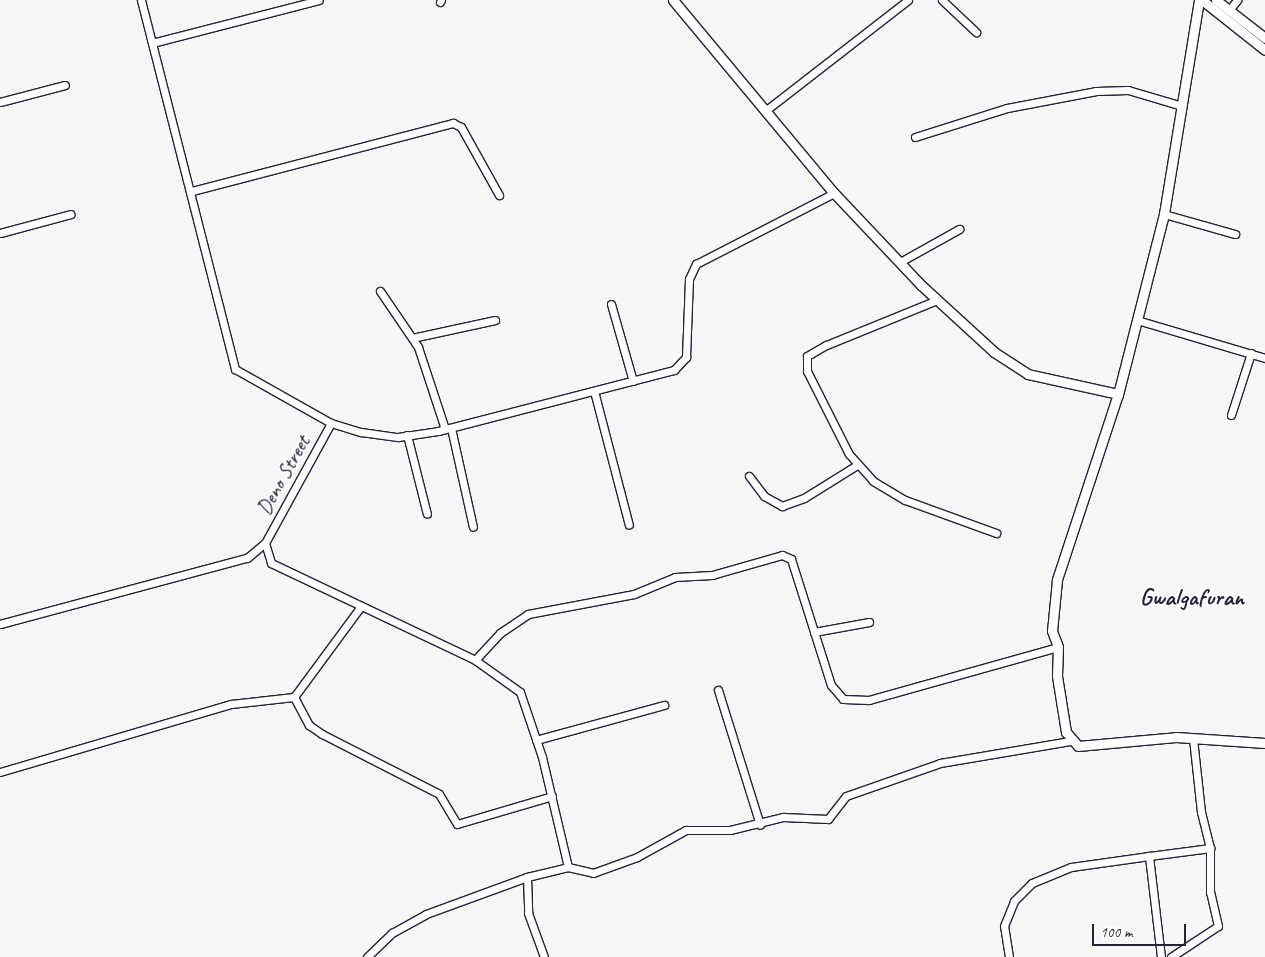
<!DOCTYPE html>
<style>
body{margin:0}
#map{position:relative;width:1265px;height:957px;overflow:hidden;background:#f6f6f7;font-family:Caveat,sans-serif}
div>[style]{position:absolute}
.roads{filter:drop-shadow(1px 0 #22223b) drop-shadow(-1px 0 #22223b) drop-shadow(0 1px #22223b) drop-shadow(0 -1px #22223b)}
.minor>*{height:7px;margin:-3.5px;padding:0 3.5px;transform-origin:3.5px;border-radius:3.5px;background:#fff}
.tertiary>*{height:9px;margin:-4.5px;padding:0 4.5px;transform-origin:4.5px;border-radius:4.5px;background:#fff}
span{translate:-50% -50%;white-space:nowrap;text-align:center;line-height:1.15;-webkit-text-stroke:4px #fff;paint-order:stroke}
.street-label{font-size:21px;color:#22223b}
.quarter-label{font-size:24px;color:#22223b;font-weight:700}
.scale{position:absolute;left:1092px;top:924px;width:94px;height:22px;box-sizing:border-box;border:2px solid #22223b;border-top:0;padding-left:6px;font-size:15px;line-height:18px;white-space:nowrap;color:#22223b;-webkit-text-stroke:4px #fff;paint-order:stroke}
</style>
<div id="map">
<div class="roads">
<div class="minor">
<div style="left:141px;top:0;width:381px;rotate:75.7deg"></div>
<div style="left:235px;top:369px;width:110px;rotate:29.4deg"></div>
<div style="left:331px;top:423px;width:31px;rotate:17deg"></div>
<div style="left:361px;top:432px;width:37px;rotate:8deg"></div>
<div style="left:398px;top:437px;width:40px;rotate:-8.5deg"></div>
<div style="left:438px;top:431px;width:244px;rotate:-14.5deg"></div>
<div style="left:674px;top:370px;width:18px;rotate:-47deg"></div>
<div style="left:686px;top:357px;width:78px;rotate:-87.8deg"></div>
<div style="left:689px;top:279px;width:17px;rotate:-65deg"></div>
<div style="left:696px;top:264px;width:155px;rotate:-27.2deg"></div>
<div style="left:942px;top:0;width:47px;rotate:43.3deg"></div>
<div style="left:440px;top:2px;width:2px;rotate:-63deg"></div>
<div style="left:1229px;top:10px;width:13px;rotate:-51deg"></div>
<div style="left:152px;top:43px;width:172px;rotate:-14.4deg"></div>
<div style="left:0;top:102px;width:67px;rotate:-14.7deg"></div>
<div style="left:765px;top:111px;width:181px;rotate:-37.8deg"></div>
<div style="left:915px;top:137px;width:96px;rotate:-17.5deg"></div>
<div style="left:1007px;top:108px;width:91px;rotate:-10.8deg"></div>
<div style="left:1096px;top:91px;width:32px;rotate:-2deg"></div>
<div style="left:1128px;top:90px;width:56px;rotate:16.5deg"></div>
<div style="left:192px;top:191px;width:270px;rotate:-14.6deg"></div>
<div style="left:453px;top:123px;width:9px;rotate:27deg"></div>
<div style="left:461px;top:127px;width:78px;rotate:60.8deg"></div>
<div style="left:1164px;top:214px;width:74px;rotate:15.7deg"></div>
<div style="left:0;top:233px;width:73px;rotate:-15deg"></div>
<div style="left:900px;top:262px;width:68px;rotate:-29.2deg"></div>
<div style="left:380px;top:291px;width:68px;rotate:55.8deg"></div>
<div style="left:418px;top:347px;width:86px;rotate:71.8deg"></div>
<div style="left:937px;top:300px;width:120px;rotate:157.9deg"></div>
<div style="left:826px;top:345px;width:22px;rotate:150deg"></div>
<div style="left:807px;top:356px;width:15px;rotate:90deg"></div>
<div style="left:807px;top:371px;width:93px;rotate:63.2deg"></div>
<div style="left:849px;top:454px;width:36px;rotate:48deg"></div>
<div style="left:873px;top:481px;width:37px;rotate:31deg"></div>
<div style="left:905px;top:500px;width:97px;rotate:19.9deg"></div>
<div style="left:611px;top:304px;width:80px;rotate:74.1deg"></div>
<div style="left:1137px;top:320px;width:134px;rotate:16.5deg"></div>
<div style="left:412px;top:338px;width:85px;rotate:-12.2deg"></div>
<div style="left:594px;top:391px;width:138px;rotate:75.4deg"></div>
<div style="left:1231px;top:415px;width:65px;rotate:-72.1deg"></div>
<div style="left:451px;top:428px;width:101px;rotate:77.5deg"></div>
<div style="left:407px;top:435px;width:81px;rotate:75.8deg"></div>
<div style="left:749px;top:476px;width:25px;rotate:53deg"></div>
<div style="left:764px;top:496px;width:21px;rotate:29deg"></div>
<div style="left:782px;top:506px;width:23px;rotate:-20deg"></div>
<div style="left:804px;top:498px;width:62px;rotate:-31.9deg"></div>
<div style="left:265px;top:543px;width:21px;rotate:73deg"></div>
<div style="left:271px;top:563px;width:226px;rotate:25.4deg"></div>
<div style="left:475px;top:660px;width:55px;rotate:35.4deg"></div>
<div style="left:520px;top:692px;width:69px;rotate:71.3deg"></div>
<div style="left:542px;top:757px;width:113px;rotate:76.7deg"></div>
<div style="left:0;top:624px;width:256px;rotate:-15deg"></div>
<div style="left:247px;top:558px;width:23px;rotate:-40deg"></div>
<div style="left:265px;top:543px;width:137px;rotate:-61.2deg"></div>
<div style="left:814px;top:632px;width:56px;rotate:-10.3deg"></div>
<div style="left:475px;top:660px;width:37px;rotate:-47deg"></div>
<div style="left:500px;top:633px;width:34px;rotate:-34deg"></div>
<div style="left:528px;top:614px;width:108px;rotate:-10.7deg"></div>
<div style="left:634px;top:594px;width:44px;rotate:-22.5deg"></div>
<div style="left:675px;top:577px;width:37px;rotate:-3deg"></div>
<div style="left:712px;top:575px;width:73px;rotate:-15.9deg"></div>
<div style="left:782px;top:555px;width:10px;rotate:24deg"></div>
<div style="left:791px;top:559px;width:132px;rotate:72.4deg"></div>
<div style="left:831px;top:685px;width:18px;rotate:49deg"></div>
<div style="left:843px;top:699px;width:26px;rotate:2deg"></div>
<div style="left:869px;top:700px;width:196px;rotate:-15.7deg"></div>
<div style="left:718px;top:690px;width:141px;rotate:72.7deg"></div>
<div style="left:294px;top:697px;width:32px;rotate:62deg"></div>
<div style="left:309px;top:725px;width:16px;rotate:35deg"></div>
<div style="left:322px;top:734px;width:131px;rotate:27.1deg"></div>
<div style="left:439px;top:794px;width:35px;rotate:59deg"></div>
<div style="left:457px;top:824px;width:99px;rotate:-16.4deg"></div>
<div style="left:294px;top:697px;width:113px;rotate:-53.6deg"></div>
<div style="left:536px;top:740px;width:133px;rotate:-15.3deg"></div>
<div style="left:0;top:772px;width:241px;rotate:-16.4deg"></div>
<div style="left:231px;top:704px;width:63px;rotate:-6.3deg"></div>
<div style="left:527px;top:877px;width:36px;rotate:88deg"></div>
<div style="left:528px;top:913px;width:47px;rotate:70deg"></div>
<div style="left:367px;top:957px;width:35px;rotate:-44deg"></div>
<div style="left:392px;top:933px;width:39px;rotate:-29deg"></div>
<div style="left:426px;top:914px;width:108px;rotate:-20.1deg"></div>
<div style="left:527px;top:877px;width:42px;rotate:-13.7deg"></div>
<div style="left:568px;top:867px;width:26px;rotate:13deg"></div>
<div style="left:593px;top:873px;width:47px;rotate:-20deg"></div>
<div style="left:637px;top:857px;width:56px;rotate:-28.9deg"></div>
<div style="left:686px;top:830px;width:44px"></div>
<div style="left:730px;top:830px;width:55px;rotate:-13.8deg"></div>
<div style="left:783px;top:817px;width:45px;rotate:2.5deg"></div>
<div style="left:828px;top:819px;width:29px;rotate:-52deg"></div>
<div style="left:846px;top:796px;width:100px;rotate:-19.3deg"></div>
<div style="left:940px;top:763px;width:132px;rotate:-9.6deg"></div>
<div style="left:1009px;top:957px;width:31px;rotate:-99deg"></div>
<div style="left:1004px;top:926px;width:27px;rotate:-68deg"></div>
<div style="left:1014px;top:901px;width:25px;rotate:-45deg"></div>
<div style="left:1032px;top:883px;width:42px;rotate:-22.3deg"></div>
<div style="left:1071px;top:867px;width:79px;rotate:-8deg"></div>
<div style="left:1161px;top:957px;width:102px;rotate:-96.8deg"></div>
<div style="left:1149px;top:856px;width:62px;rotate:-7.5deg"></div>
<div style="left:1210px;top:848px;width:37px;rotate:-104deg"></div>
<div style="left:1201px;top:812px;width:74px;rotate:-96.2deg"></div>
<div style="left:1171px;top:957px;width:56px;rotate:-33.4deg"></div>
<div style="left:1218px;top:926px;width:35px;rotate:-103deg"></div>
<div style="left:1210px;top:892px;width:44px;rotate:-90deg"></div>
</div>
<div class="tertiary">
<div style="left:673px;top:0;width:251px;rotate:50.2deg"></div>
<div style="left:834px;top:193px;width:127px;rotate:46.6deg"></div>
<div style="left:921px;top:285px;width:99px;rotate:42.5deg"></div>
<div style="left:994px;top:352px;width:40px;rotate:32.9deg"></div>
<div style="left:1028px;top:374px;width:92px;rotate:12.5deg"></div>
<div style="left:1199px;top:0;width:217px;rotate:99.3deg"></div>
<div style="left:1164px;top:214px;width:186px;rotate:104.3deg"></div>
<div style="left:1118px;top:394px;width:196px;rotate:108.2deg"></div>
<div style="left:1057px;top:580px;width:51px;rotate:95.6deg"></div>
<div style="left:1052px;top:631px;width:17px;rotate:69deg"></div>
<div style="left:1058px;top:647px;width:29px;rotate:92deg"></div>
<div style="left:1057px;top:676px;width:57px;rotate:80.9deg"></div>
<div style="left:1066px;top:732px;width:18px;rotate:49deg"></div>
<div style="left:1078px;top:746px;width:98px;rotate:-5.2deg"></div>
<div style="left:1176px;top:737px;width:89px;rotate:3.9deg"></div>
<div style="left:1202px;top:0;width:80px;rotate:38.4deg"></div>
<div style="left:1216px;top:0;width:62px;rotate:37.8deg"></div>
</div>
</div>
<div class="street-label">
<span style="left:283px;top:475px;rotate:-61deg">Deno Street</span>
</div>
<div class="quarter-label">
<span style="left:1192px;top:598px">Gwalgafuran</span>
</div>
<div class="scale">100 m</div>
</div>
